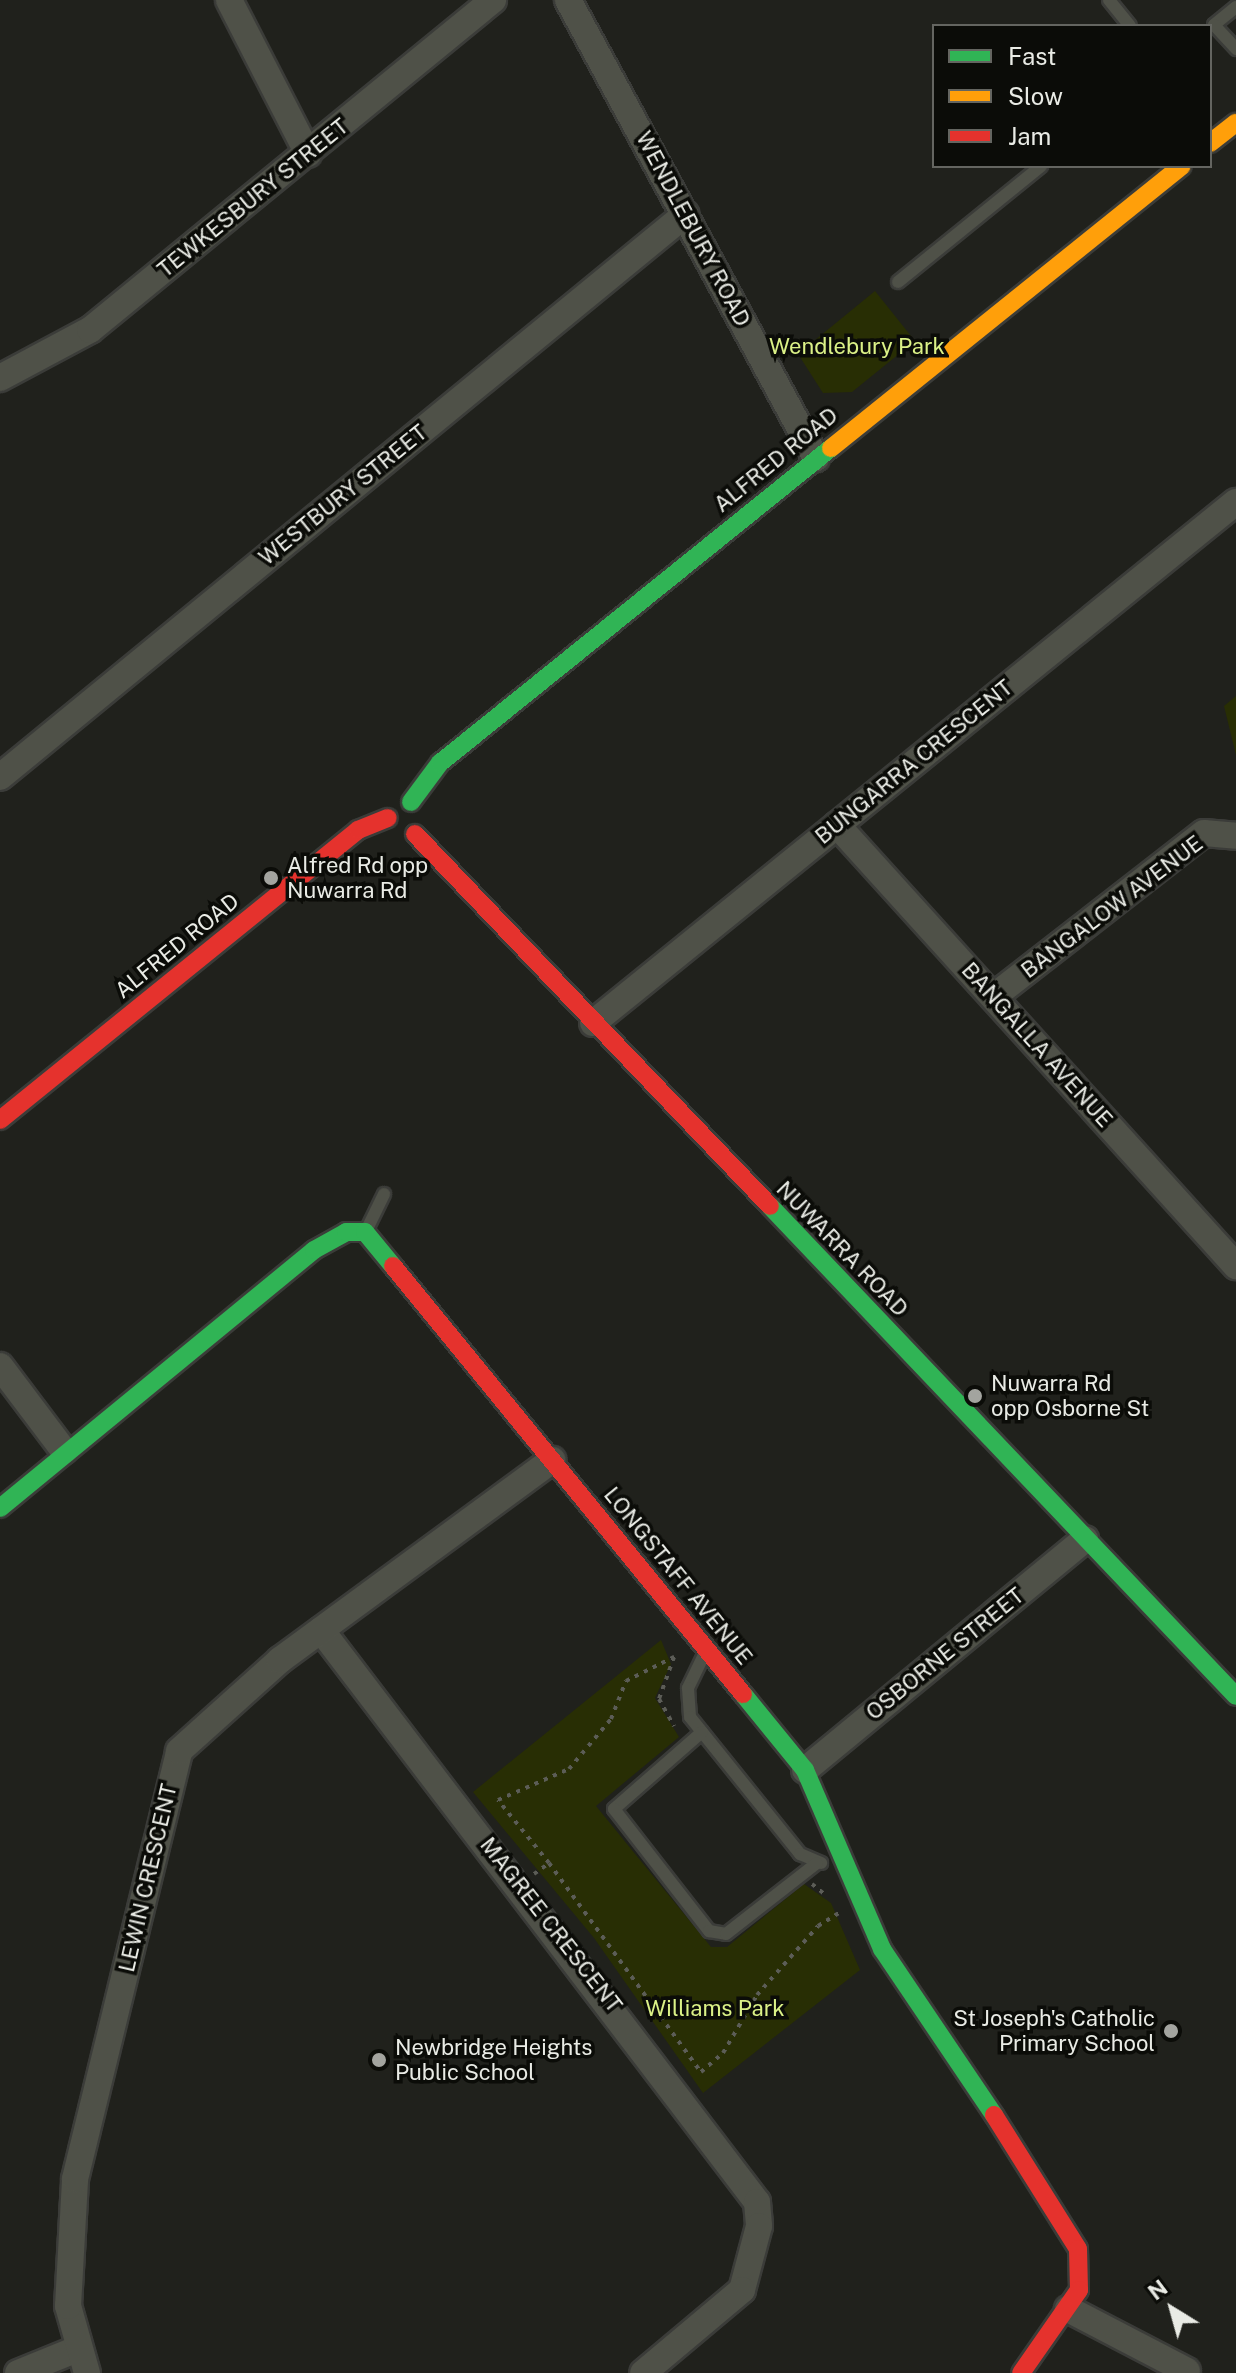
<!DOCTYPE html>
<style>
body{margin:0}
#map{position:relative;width:1236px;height:2373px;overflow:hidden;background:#20211c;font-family:"Public Sans",sans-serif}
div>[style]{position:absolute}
.green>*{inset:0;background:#282e04}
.path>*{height:4px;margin-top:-2px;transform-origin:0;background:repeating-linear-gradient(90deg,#5c5d57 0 4px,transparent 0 10px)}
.roads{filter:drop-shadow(2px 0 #3b3c39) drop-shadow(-2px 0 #3b3c39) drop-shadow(0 2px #3b3c39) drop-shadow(0 -2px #3b3c39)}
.lane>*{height:12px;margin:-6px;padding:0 6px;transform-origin:6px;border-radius:6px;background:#4f5148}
.street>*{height:26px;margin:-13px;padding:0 13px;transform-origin:13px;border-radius:13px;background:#4f5148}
.fast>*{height:18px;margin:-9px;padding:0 9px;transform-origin:9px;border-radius:9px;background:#30b455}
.slow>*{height:18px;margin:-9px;padding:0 9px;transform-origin:9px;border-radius:9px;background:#ff9f0a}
.jam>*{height:18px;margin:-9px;padding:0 9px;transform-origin:9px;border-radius:9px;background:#e5322d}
.dots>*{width:22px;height:22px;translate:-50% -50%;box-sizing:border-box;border:4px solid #0b0c08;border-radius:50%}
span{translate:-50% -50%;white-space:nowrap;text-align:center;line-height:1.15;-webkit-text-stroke:7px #0b0c08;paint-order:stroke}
.street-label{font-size:22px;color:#e9ebe5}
.park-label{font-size:22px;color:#dbf187}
.poi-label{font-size:22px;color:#e9ebe5}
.left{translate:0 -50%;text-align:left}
.right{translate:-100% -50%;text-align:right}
.legend{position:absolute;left:932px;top:24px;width:280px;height:144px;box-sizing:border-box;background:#0b0c08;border:2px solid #646560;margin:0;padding:10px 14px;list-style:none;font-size:24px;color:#e9ebe5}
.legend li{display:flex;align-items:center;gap:16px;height:40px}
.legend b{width:40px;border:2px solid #646560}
.north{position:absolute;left:1132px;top:2269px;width:80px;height:80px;-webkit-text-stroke:6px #0b0c08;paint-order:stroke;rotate:323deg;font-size:22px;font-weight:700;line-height:32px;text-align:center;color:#e9ebe5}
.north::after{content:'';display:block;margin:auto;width:28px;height:36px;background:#e9ebe5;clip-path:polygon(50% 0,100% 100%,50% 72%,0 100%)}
</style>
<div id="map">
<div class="green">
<div style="clip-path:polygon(875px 291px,915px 341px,852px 392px,823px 393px,798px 354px)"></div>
<div style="clip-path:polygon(1236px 696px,1236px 755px,1224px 706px)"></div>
<div style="clip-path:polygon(661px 1640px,671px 1664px,655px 1698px,679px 1737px,596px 1806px,711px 1947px,727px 1947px,804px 1884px,831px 1903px,860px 1970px,703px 2093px,594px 1938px,473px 1792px)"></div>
</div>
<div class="path">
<div style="left:549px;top:1863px;width:258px;rotate:54deg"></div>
<div style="left:701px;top:2072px;width:29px;rotate:-41deg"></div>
<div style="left:723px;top:2053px;width:67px;rotate:-59.6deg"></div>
<div style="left:757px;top:1995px;width:92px;rotate:-48.5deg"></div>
<div style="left:818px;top:1926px;width:25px;rotate:-32deg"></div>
<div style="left:534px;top:1874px;width:19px;rotate:-36deg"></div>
<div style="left:549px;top:1863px;width:81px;rotate:-129deg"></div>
<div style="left:498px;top:1800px;width:77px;rotate:-23.6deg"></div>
<div style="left:569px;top:1769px;width:65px;rotate:-50deg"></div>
<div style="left:611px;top:1719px;width:41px;rotate:-68.5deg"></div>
<div style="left:626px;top:1681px;width:54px;rotate:-26.6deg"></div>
<div style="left:674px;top:1657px;width:45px;rotate:109.7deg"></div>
<div style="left:659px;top:1699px;width:31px;rotate:61deg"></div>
<div style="left:812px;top:1884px;width:19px;rotate:39deg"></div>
</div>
<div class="roads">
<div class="lane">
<div style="left:1109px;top:0;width:33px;rotate:51deg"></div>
<div style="left:1236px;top:7px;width:28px;rotate:141deg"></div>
<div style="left:1214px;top:25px;width:33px;rotate:47deg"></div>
<div style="left:898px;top:282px;width:184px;rotate:-39deg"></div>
<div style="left:367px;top:1229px;width:39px;rotate:-64deg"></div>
<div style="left:704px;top:1655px;width:37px;rotate:116deg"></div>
<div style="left:688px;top:1688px;width:29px;rotate:86deg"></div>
<div style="left:690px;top:1717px;width:176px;rotate:51.2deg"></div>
<div style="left:800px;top:1854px;width:23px;rotate:23deg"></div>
<div style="left:702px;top:1732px;width:117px;rotate:138.8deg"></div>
<div style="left:614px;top:1809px;width:155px;rotate:52.1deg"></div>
<div style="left:709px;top:1931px;width:17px;rotate:10deg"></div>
<div style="left:726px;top:1934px;width:115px;rotate:-38deg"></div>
</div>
<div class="street">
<div style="left:229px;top:0;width:173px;rotate:62.8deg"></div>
<div style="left:568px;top:0;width:521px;rotate:61.57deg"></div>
<div style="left:0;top:378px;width:102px;rotate:-28.1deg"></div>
<div style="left:90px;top:330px;width:521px;rotate:-39.31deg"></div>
<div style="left:0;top:777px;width:887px;rotate:-39.38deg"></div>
<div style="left:837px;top:825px;width:595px;rotate:47.86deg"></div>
<div style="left:993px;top:997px;width:267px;rotate:-37.9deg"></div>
<div style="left:1204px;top:833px;width:32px;rotate:5deg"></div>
<div style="left:593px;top:1023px;width:828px;rotate:-39.02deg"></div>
<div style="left:0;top:1366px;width:106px;rotate:53deg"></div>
<div style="left:321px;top:1630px;width:719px;rotate:52.68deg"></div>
<div style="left:757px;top:2202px;width:24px;rotate:85deg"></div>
<div style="left:759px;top:2226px;width:66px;rotate:104.9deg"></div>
<div style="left:742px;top:2290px;width:129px;rotate:140deg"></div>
<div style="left:805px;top:1770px;width:363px;rotate:-39.5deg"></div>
<div style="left:1068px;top:2309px;width:134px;rotate:27.5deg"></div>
<div style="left:18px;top:2373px;width:61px;rotate:-22deg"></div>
<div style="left:87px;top:2373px;width:70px;rotate:-105.8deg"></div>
<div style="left:68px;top:2306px;width:127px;rotate:-86.8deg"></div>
<div style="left:75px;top:2179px;width:440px;rotate:-76.3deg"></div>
<div style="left:179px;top:1751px;width:136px;rotate:-42deg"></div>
<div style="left:280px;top:1660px;width:338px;rotate:-36.3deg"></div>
</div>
<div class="fast">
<div style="left:411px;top:802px;width:49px;rotate:-53.4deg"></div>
<div style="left:440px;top:763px;width:502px;rotate:-38.86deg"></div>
<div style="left:770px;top:1206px;width:676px;rotate:46.44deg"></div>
<div style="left:0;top:1508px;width:406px;rotate:-39.4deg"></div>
<div style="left:314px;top:1250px;width:37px;rotate:-29deg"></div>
<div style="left:346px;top:1232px;width:19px"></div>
<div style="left:365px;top:1232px;width:44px;rotate:50.5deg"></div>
<div style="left:743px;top:1694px;width:98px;rotate:50.8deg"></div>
<div style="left:805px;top:1770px;width:195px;rotate:66.7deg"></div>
<div style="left:882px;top:1949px;width:200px;rotate:56deg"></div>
</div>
<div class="slow">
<div style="left:1210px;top:143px;width:33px;rotate:-38deg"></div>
<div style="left:831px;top:448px;width:450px;rotate:-38.8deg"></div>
</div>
<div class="jam">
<div style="left:415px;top:834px;width:514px;rotate:46.34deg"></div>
<div style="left:0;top:1120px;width:461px;rotate:-39deg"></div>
<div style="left:358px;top:830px;width:32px;rotate:-22deg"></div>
<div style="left:393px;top:1266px;width:553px;rotate:50.73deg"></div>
<div style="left:994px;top:2115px;width:158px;rotate:57.9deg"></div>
<div style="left:1078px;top:2249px;width:41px;rotate:88.6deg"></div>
<div style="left:1079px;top:2290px;width:101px;rotate:124.9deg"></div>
</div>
</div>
<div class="dots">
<div style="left:271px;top:878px;background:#a3a49f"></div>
<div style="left:975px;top:1396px;background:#a3a49f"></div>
<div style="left:1171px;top:2031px;background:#a3a49f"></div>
<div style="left:379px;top:2060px;background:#a3a49f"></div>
</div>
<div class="street-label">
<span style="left:253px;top:198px;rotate:-39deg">TEWKESBURY STREET</span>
<span style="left:693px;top:229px;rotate:62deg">WENDLEBURY ROAD</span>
<span style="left:776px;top:460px;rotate:-39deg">ALFRED ROAD</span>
<span style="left:343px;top:495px;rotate:-39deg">WESTBURY STREET</span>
<span style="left:914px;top:762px;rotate:-39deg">BUNGARRA CRESCENT</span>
<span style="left:1112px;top:907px;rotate:-37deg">BANGALOW AVENUE</span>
<span style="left:177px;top:946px;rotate:-39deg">ALFRED ROAD</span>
<span style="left:1037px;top:1045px;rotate:48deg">BANGALLA AVENUE</span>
<span style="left:842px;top:1249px;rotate:46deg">NUWARRA ROAD</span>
<span style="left:678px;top:1576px;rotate:51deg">LONGSTAFF AVENUE</span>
<span style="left:945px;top:1654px;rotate:-39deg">OSBORNE STREET</span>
<span style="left:148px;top:1878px;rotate:-77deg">LEWIN CRESCENT</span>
<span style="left:551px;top:1925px;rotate:52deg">MAGREE CRESCENT</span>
</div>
<div class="park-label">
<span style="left:857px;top:347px">Wendlebury Park</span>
<span style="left:715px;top:2009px">Williams Park</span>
</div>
<div class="poi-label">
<span class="left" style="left:287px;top:878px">Alfred Rd opp<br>Nuwarra Rd</span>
<span class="left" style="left:991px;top:1396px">Nuwarra Rd<br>opp Osborne St</span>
<span class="right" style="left:1155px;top:2031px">St Joseph's Catholic<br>Primary School</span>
<span class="left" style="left:395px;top:2060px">Newbridge Heights<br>Public School</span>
</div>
<ul class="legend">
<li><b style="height:10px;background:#30b455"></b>Fast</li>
<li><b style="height:10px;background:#ff9f0a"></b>Slow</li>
<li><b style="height:10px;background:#e5322d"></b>Jam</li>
</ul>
<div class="north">N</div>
</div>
